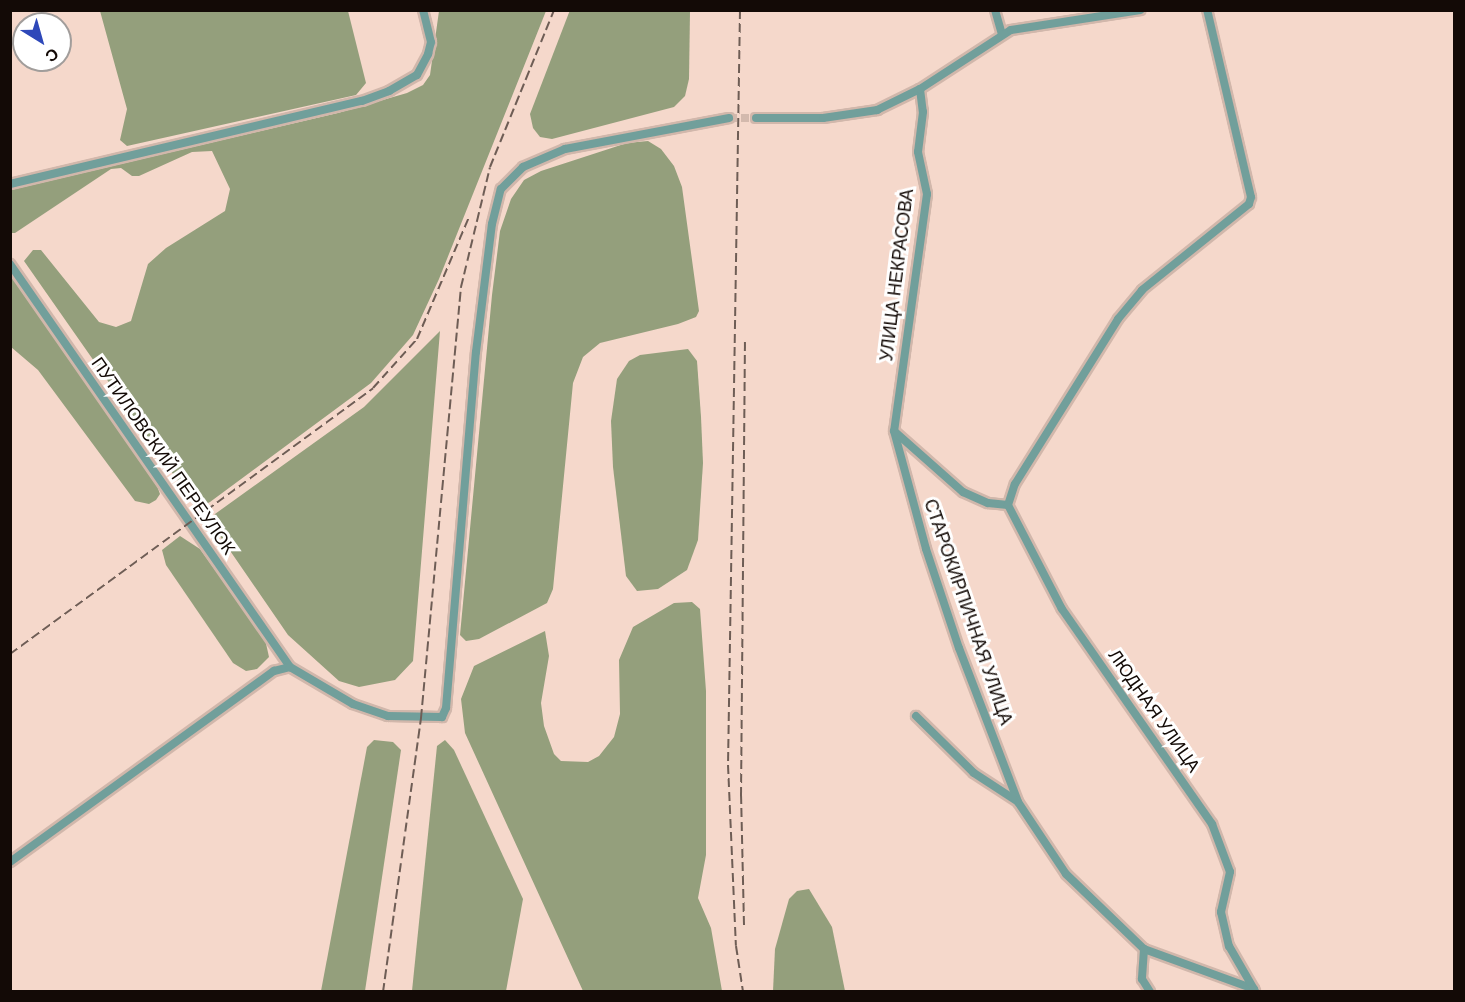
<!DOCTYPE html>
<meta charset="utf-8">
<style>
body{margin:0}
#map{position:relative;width:1465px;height:1002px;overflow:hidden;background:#f5d8cb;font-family:"DM Sans",sans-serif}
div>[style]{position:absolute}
.forest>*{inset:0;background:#949f7c}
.minor-tunnel>*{height:8px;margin-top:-4px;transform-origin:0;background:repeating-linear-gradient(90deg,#d3b9ad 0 8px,transparent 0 12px)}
.roads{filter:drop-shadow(2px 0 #d1b7ab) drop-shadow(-2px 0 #d1b7ab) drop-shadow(0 2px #d1b7ab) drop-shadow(0 -2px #d1b7ab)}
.minor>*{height:8px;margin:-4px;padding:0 4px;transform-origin:4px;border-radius:4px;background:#719f9b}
.rail>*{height:2px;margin-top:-1px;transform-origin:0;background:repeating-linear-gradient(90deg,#6e5d55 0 9px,transparent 0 13.5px)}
span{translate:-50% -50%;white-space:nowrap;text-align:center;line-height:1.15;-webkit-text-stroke:6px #fff;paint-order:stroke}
.street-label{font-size:18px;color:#130a06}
.frame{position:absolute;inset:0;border:12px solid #130a06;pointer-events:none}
.north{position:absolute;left:12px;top:12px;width:60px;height:60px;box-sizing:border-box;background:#fff;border:2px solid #a19d9b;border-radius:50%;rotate:143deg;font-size:16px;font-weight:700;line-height:24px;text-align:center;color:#130a06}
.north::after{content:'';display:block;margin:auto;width:21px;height:27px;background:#2e48b9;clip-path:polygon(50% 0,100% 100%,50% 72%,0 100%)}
</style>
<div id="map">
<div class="forest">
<div style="clip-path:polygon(570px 10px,690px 11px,689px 79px,685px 96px,674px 107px,552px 139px,540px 137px,533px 128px,530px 114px)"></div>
<div style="clip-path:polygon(100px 11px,348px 11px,366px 83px,356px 95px,127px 146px,120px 140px,127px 109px)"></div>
<div style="clip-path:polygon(439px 11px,546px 11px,439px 279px,413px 335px,371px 383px,210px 502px,202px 506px,194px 504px,24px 261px,33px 250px,41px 250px,99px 322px,116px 327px,131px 321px,148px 264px,166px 248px,225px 211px,230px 189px,212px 151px,192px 152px,139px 176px,132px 176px,121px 168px,111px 169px,15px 233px,11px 233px,11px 189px,338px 113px,407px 93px,423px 85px,430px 75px)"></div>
<div style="clip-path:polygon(648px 141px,661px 149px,674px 166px,682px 187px,699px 311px,696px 317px,678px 324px,600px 343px,583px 357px,573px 383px,553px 589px,547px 603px,479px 639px,466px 641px,460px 635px,492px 295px,500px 231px,511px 199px,524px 180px,541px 171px,627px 143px)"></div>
<div style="clip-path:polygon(10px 274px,156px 483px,160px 494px,156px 500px,149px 504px,135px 501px,38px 370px,11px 347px)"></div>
<div style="clip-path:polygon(440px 331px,413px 661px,395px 680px,359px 687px,339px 681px,288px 635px,211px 523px,215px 514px,364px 407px)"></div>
<div style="clip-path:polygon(688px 349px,697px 361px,701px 417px,703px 463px,698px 540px,687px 570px,658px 589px,637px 591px,626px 576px,613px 467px,611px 421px,617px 379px,629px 361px,640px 355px)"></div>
<div style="clip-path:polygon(180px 536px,200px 549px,265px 639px,269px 657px,257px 669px,246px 671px,233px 663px,166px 565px,162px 550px)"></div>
<div style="clip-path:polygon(692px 602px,700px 609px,706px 691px,706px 855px,698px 898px,711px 928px,722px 991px,583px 991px,465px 733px,461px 699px,474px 666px,545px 631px,549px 656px,541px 703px,544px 726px,554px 754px,561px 761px,588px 762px,599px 756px,614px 737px,620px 714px,619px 660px,633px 627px,674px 603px)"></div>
<div style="clip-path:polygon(374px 740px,393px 742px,401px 750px,365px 991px,321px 991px,367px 747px)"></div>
<div style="clip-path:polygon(445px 740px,454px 750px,523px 899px,506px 991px,412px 991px,437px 746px)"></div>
<div style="clip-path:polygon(809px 889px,832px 927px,845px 991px,773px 991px,775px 949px,789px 899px,797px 891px)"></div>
</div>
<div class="minor-tunnel">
<div style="left:729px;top:118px;width:27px"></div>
</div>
<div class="roads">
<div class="minor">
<div style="left:995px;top:10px;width:25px;rotate:74deg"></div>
<div style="left:920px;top:89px;width:23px;rotate:83deg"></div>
<div style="left:923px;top:112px;width:40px;rotate:97.1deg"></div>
<div style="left:918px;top:152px;width:43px;rotate:77.9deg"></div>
<div style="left:927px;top:194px;width:239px;rotate:97.9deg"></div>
<div style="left:894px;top:431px;width:122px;rotate:74.8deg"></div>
<div style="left:926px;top:549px;width:104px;rotate:71.6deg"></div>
<div style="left:959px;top:648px;width:165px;rotate:69deg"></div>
<div style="left:1018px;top:802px;width:87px;rotate:56.3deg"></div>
<div style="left:1066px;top:874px;width:108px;rotate:43.9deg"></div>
<div style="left:1144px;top:949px;width:117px;rotate:20deg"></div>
<div style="left:756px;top:118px;width:67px"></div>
<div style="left:823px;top:118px;width:55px;rotate:-8.4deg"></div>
<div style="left:877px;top:110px;width:48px;rotate:-26deg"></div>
<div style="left:920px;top:89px;width:108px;rotate:-33deg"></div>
<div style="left:1011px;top:30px;width:131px;rotate:-8.8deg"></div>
<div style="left:10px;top:184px;width:362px;rotate:-13.3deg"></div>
<div style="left:362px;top:101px;width:29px;rotate:-20deg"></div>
<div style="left:389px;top:91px;width:32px;rotate:-30deg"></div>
<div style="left:417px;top:75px;width:24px;rotate:-62deg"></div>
<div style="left:428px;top:54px;width:12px;rotate:-76deg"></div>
<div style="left:431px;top:42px;width:33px;rotate:-104deg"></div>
<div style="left:10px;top:264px;width:491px;rotate:55.2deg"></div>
<div style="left:894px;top:431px;width:92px;rotate:41.5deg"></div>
<div style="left:963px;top:492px;width:27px;rotate:24deg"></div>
<div style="left:988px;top:503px;width:20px;rotate:6deg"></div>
<div style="left:1008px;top:505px;width:22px;rotate:-72deg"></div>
<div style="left:1015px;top:484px;width:195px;rotate:-58deg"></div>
<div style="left:1118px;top:319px;width:38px;rotate:-50deg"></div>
<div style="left:1142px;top:290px;width:137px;rotate:-38.8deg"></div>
<div style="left:1249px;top:204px;width:7px;rotate:-74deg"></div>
<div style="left:1251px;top:197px;width:192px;rotate:-103.2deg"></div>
<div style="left:1008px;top:505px;width:117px;rotate:62.6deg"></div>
<div style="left:1062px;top:609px;width:262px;rotate:55.1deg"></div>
<div style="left:1212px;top:824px;width:51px;rotate:69.4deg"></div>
<div style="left:1230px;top:872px;width:41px;rotate:102.7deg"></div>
<div style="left:1221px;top:912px;width:35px;rotate:77deg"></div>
<div style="left:1229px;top:946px;width:52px;rotate:60deg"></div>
<div style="left:916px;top:716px;width:81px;rotate:44.5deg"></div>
<div style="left:974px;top:773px;width:51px;rotate:33.1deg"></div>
<div style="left:10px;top:862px;width:326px;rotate:-35.9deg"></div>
<div style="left:274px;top:671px;width:16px;rotate:-14deg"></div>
<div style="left:290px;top:667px;width:73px;rotate:30.4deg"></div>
<div style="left:353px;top:704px;width:37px;rotate:19deg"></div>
<div style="left:388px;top:716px;width:54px;rotate:1.1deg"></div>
<div style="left:442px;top:717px;width:10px;rotate:-66deg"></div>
<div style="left:446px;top:708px;width:357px;rotate:-85.2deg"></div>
<div style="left:476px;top:352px;width:129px;rotate:-82.9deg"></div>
<div style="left:492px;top:224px;width:36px;rotate:-76deg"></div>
<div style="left:501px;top:189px;width:31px;rotate:-45deg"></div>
<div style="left:523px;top:167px;width:46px;rotate:-23.2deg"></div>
<div style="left:565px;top:149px;width:167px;rotate:-10.7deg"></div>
<div style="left:1144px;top:949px;width:30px;rotate:94deg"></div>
<div style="left:1142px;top:979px;width:15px;rotate:58deg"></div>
</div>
</div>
<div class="rail">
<div style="left:740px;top:10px;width:755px;rotate:90.91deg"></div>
<div style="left:728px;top:765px;width:181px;rotate:87.5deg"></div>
<div style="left:736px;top:946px;width:47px;rotate:81.3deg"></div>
<div style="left:10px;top:654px;width:450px;rotate:-36.2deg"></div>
<div style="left:373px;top:388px;width:66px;rotate:-48.1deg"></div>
<div style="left:417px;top:339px;width:133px;rotate:-66.9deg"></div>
<div style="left:744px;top:925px;width:129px;rotate:-91.3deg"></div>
<div style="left:741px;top:796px;width:459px;rotate:-89.5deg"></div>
<div style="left:383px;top:992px;width:277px;rotate:-82.1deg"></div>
<div style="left:421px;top:718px;width:433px;rotate:-84.7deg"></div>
<div style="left:461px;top:287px;width:123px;rotate:-76.4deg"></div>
<div style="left:490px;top:167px;width:170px;rotate:-67.8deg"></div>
</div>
<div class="street-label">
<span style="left:897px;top:275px;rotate:-83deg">УЛИЦА НЕКРАСОВА</span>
<span style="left:163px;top:456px;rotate:55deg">ПУТИЛОВСКИЙ ПЕРЕУЛОК</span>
<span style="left:968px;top:612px;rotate:71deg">СТАРОКИРПИЧНАЯ УЛИЦА</span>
<span style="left:1154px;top:711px;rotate:55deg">ЛЮДНАЯ УЛИЦА</span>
</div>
<div class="frame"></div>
<div class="north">С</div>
</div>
